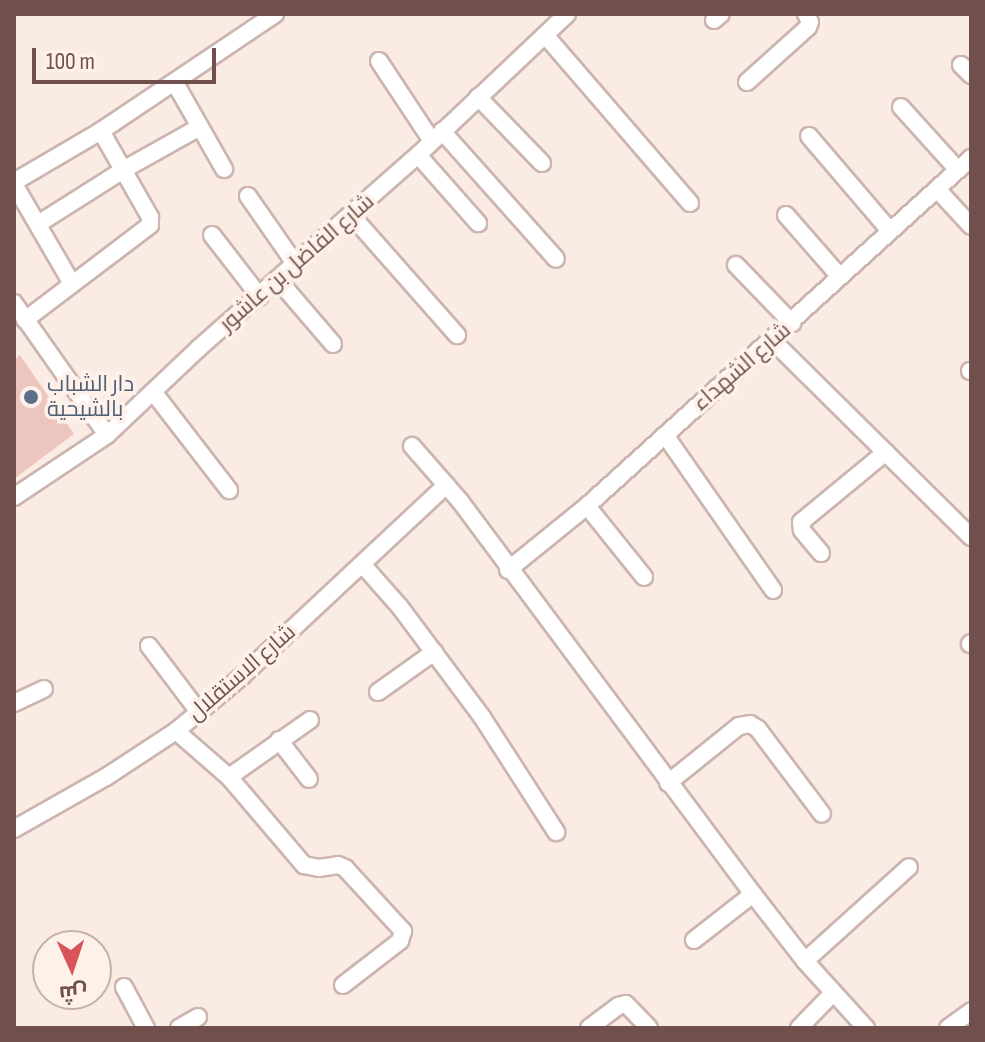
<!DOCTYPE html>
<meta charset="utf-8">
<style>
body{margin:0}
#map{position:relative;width:985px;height:1042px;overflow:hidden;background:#faece4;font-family:"Sofia Sans Condensed",Cairo,sans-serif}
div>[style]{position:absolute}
.building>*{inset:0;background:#edc5bf}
.roads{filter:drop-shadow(2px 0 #ccb4af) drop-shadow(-2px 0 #ccb4af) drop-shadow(0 2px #ccb4af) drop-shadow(0 -2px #ccb4af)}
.minor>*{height:16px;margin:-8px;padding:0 8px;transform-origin:8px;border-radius:8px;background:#fff}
.dots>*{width:22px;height:22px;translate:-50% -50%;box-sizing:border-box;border:4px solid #fdf1ea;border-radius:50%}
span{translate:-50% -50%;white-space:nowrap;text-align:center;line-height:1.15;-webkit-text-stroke:7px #fdf1ea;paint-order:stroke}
.street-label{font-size:22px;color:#704f4c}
.service-label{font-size:22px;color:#4e5e75}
.left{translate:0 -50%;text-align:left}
.frame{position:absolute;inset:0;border:16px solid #704f4c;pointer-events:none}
.north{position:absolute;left:32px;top:930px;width:80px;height:80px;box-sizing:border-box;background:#fdf1ea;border:2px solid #c5b0ab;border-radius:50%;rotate:177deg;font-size:22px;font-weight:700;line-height:32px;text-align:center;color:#704f4c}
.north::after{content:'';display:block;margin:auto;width:28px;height:36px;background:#d9545a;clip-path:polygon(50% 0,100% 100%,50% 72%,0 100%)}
.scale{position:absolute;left:32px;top:48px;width:184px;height:36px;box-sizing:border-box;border:4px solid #704f4c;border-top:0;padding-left:10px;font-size:24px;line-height:28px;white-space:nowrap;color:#704f4c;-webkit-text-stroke:6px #fdf1ea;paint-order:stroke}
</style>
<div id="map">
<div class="building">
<div style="clip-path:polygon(20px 355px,74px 434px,14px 479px,14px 360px)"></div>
</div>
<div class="roads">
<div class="minor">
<div style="left:714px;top:20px;width:9px;rotate:-41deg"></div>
<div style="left:545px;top:35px;width:222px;rotate:49.2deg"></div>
<div style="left:379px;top:61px;width:96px;rotate:56.5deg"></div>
<div style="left:961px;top:65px;width:14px;rotate:45deg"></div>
<div style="left:747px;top:82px;width:82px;rotate:-42deg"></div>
<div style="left:808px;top:27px;width:5px;rotate:-68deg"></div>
<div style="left:810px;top:22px;width:9px;rotate:-117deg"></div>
<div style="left:175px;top:83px;width:99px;rotate:60.3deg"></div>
<div style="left:478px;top:97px;width:92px;rotate:45.9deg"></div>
<div style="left:901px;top:107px;width:85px;rotate:47.9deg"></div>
<div style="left:442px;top:131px;width:171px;rotate:48.3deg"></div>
<div style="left:809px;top:136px;width:125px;rotate:49.5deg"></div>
<div style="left:418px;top:155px;width:91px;rotate:48.6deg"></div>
<div style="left:14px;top:182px;width:101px;rotate:-30.4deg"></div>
<div style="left:101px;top:131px;width:210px;rotate:-33.9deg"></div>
<div style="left:14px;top:184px;width:113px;rotate:59.8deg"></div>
<div style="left:937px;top:189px;width:50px;rotate:47.4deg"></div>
<div style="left:248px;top:196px;width:84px;rotate:55.2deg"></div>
<div style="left:786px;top:215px;width:82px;rotate:48.9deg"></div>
<div style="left:352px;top:216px;width:159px;rotate:48.6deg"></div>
<div style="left:38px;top:224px;width:101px;rotate:-32.4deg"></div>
<div style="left:123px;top:170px;width:88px;rotate:-29.2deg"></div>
<div style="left:212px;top:235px;width:78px;rotate:52.3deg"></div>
<div style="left:736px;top:265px;width:81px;rotate:46deg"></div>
<div style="left:279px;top:281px;width:83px;rotate:49.4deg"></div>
<div style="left:14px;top:303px;width:161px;rotate:54.8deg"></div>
<div style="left:25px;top:320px;width:157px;rotate:-37.2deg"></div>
<div style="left:150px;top:225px;width:8px;rotate:-90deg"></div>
<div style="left:150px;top:217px;width:99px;rotate:-119.7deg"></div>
<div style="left:772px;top:340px;width:280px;rotate:44.7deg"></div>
<div style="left:970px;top:371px;width:1px"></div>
<div style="left:154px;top:393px;width:123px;rotate:52.3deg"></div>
<div style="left:665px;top:435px;width:189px;rotate:55.1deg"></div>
<div style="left:412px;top:446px;width:73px;rotate:48.9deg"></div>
<div style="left:460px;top:501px;width:490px;rotate:53.3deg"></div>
<div style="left:753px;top:894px;width:85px;rotate:52.2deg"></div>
<div style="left:805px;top:961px;width:91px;rotate:47.7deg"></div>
<div style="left:14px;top:497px;width:112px;rotate:-33.7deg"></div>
<div style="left:107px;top:435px;width:127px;rotate:-43.4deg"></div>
<div style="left:199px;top:348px;width:292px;rotate:-41.4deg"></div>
<div style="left:418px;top:155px;width:205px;rotate:-43.4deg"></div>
<div style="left:587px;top:506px;width:91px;rotate:51.2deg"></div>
<div style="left:821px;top:553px;width:30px;rotate:-130deg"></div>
<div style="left:802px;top:530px;width:8px;rotate:-97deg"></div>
<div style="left:801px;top:522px;width:110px;rotate:-39.5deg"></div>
<div style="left:362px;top:564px;width:57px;rotate:48.5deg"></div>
<div style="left:400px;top:607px;width:137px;rotate:53.3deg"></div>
<div style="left:482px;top:717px;width:137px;rotate:57.2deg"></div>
<div style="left:508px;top:570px;width:102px;rotate:-39deg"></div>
<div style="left:587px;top:506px;width:518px;rotate:-42.18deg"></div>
<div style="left:970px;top:644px;width:1px;rotate:-45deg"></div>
<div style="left:149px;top:646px;width:83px;rotate:52.9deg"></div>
<div style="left:378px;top:692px;width:69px;rotate:-35.5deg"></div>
<div style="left:14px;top:703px;width:33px;rotate:-25deg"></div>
<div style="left:176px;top:731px;width:70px;rotate:41deg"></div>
<div style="left:229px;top:777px;width:116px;rotate:49.6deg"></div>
<div style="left:304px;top:865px;width:15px;rotate:11deg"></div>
<div style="left:319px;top:868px;width:19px;rotate:-9deg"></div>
<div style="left:338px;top:865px;width:8px;rotate:23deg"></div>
<div style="left:345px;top:868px;width:86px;rotate:47.4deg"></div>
<div style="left:403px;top:931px;width:10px;rotate:107deg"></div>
<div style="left:400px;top:941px;width:72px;rotate:142.3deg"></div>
<div style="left:279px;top:740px;width:49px;rotate:52.4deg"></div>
<div style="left:229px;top:777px;width:99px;rotate:-35.1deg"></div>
<div style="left:668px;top:783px;width:91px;rotate:-38.8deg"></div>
<div style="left:739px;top:726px;width:11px;rotate:-10deg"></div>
<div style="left:750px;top:724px;width:9px;rotate:32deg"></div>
<div style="left:758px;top:729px;width:106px;rotate:53deg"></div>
<div style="left:14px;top:829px;width:106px;rotate:-29.5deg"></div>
<div style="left:106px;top:777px;width:84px;rotate:-33.3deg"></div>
<div style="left:176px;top:731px;width:85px;rotate:-39.7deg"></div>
<div style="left:241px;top:677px;width:281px;rotate:-43.1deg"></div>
<div style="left:694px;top:940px;width:75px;rotate:-37.9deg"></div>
<div style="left:805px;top:961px;width:140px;rotate:-42.1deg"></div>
<div style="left:124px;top:987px;width:47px;rotate:61.8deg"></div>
<div style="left:179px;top:1028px;width:22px;rotate:-30deg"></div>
<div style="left:589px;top:1028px;width:36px;rotate:-37deg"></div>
<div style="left:618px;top:1006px;width:8px;rotate:-14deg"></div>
<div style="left:626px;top:1004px;width:33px;rotate:46deg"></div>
<div style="left:799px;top:1028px;width:49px;rotate:-45.8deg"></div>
<div style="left:948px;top:1028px;width:29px;rotate:-36deg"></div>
</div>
</div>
<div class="dots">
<div style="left:31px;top:397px;background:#5c6f8a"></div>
</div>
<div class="street-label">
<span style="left:297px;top:263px;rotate:-41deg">شارع الفاضل بن عاشور</span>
<span style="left:742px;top:367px;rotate:-41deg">شارع الشهداء</span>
<span style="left:242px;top:673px;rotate:-41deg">شارع الاستقلال</span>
</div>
<div class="service-label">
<span class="left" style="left:47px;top:397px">دار الشباب<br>بالشيحية</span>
</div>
<div class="frame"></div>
<div class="north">ش</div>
<div class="scale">100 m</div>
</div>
